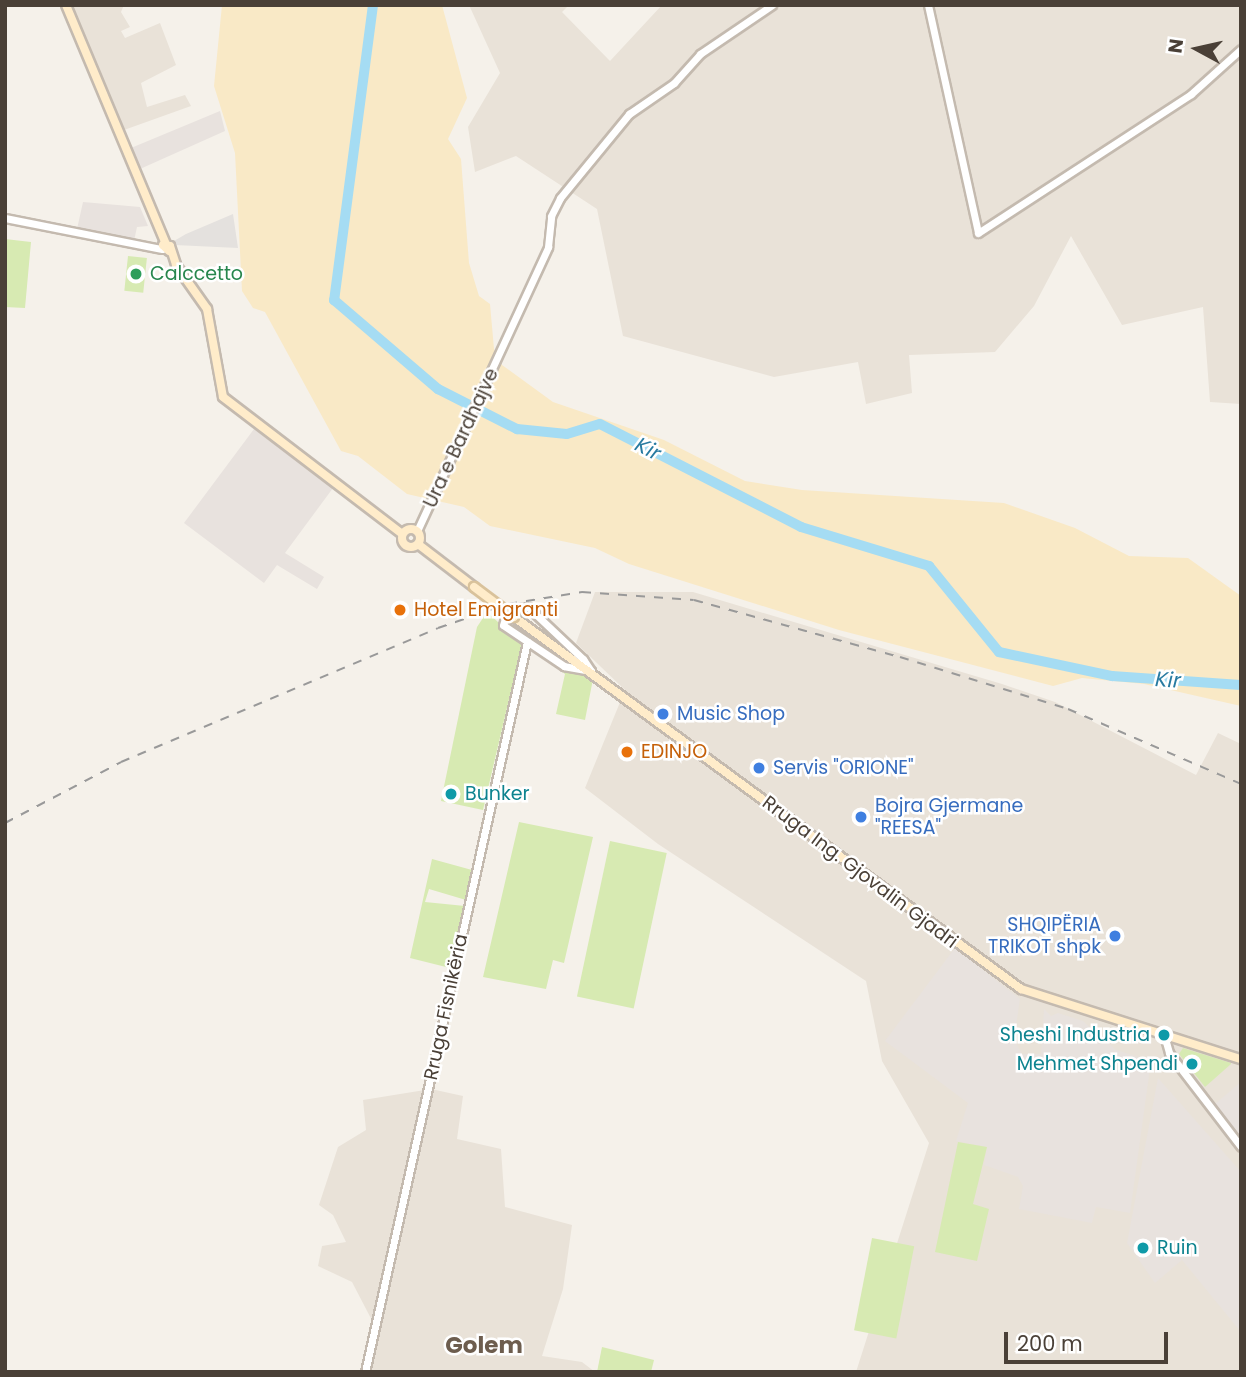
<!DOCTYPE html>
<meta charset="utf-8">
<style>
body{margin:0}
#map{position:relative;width:1246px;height:1377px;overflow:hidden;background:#f5f1ea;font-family:Poppins,sans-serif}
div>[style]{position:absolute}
.residential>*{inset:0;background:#e9e2d8}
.industrial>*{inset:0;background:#e8e2de}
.green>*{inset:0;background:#d7eab2;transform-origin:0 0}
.sand>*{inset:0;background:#f9e9c6}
.parking>*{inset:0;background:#e4e1de}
.river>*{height:10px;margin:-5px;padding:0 5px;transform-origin:5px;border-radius:5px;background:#a5dcf3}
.roads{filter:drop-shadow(2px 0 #c4baaf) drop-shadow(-2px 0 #c4baaf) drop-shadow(0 2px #c4baaf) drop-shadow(0 -2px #c4baaf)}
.tertiary>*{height:7px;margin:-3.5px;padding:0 3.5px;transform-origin:3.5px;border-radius:3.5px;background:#fff}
.secondary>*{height:8px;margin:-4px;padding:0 4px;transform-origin:4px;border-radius:4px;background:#ffecca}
.secondary>.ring{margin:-4px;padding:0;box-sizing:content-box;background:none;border:8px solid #ffecca;border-radius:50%}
.rail>*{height:2px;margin-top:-1px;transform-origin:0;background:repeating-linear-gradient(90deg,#999 0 9px,transparent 0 18px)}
.bridges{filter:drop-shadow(2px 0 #d9c29b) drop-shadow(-2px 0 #d9c29b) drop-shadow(0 2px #d9c29b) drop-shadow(0 -2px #d9c29b)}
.secondary-bridge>*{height:8px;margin:-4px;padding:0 4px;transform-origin:4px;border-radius:4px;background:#ffecca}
.dots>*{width:19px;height:19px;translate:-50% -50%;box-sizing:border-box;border:4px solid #fff;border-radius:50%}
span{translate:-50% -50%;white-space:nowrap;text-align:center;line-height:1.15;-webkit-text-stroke:5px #fff;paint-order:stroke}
.leisure-label{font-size:19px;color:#27864d}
.left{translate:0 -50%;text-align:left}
.street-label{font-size:19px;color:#4a4037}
.food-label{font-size:19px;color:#c56008}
.shop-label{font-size:19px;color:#366cbe}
.right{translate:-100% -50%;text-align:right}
.culture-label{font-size:19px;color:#0d838f}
.water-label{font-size:21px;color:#287ba1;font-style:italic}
.quarter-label{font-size:23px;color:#6d5d4e;font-weight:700}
.frame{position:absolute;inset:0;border:7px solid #4a4037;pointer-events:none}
.north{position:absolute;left:1162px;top:14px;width:70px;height:70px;-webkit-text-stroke:5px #fff;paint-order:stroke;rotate:278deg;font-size:19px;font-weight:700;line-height:28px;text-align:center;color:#4a4037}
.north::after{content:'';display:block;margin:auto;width:24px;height:32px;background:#4a4037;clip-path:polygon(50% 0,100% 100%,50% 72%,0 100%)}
.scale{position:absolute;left:1004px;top:1332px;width:164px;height:32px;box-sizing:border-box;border:4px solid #4a4037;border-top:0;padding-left:9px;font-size:21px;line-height:24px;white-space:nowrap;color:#4a4037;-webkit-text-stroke:5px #fff;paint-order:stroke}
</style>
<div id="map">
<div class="residential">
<div style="clip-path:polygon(71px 5px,124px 5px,121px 12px,130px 27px,121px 31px,125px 38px,160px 23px,176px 65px,141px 83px,147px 107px,185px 95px,191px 106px,124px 130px)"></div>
<div style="clip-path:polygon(469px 5px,569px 5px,562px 12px,610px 61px,662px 5px,1241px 5px,1241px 404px,1210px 402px,1203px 307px,1122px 325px,1071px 236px,1034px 306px,995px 352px,909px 355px,912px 393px,866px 404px,858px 362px,774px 377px,623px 336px,597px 209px,516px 156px,475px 172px,468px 127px,500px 73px)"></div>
<div style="clip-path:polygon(595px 592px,693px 592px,1002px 684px,1055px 702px,1196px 775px,1218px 733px,1241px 744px,1241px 1372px,856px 1372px,929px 1143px,882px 1061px,866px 981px,658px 844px,585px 788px,625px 690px,576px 643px)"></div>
<div style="clip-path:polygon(431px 1089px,463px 1096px,457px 1139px,501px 1149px,505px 1207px,572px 1225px,563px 1289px,542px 1356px,582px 1362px,595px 1372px,369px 1372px,378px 1332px,352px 1282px,318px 1266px,322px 1246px,346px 1242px,333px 1215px,319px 1205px,338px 1147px,366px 1130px,363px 1100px)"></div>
</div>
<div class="industrial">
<div style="clip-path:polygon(220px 111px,225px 131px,140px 169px,131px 148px)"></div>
<div style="clip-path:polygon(83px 202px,140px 207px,148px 226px,137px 227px,134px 241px,77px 229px)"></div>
<div style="clip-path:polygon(254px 429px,333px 488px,285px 553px,324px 577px,317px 589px,277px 565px,264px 583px,184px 523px)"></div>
<div style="clip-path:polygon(955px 948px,1020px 999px,1014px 1039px,1022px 1054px,1041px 1054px,1044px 1009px,1051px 1016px,1058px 1013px,1083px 1021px,1116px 1050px,1151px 1061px,1130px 1213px,1096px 1207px,1092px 1223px,1019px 1209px,1023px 1186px,1018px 1177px,984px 1165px,987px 1147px,956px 1141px,968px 1103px,885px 1041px)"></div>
<div style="clip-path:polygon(1158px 1078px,1241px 1172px,1241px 1332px,1182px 1260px,1155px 1283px,1127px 1243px)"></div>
<div style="clip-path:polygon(1241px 1082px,1241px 1137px,1215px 1104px)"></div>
</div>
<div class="green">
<div style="clip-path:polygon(5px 239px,31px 242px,25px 308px,5px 307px)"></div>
<div style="left:128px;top:256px;width:19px;height:35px;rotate:6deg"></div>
<div style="clip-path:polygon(487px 612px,522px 644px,483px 810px,441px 801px,477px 627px)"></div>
<div style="clip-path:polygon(530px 649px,593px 679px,585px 720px,556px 714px,565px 674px)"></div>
<div style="clip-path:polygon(519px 822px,593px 837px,564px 963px,553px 960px,546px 989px,483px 977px)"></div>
<div style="left:610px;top:841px;width:58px;height:159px;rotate:12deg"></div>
<div style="clip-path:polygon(432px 859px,472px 870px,466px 900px,429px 889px,425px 902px,465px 906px,450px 968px,410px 958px)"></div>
<div style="clip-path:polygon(1183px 1048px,1231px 1063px,1231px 1064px,1205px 1087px,1179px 1054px)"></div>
<div style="clip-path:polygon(958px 1142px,987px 1147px,973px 1204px,989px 1209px,977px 1261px,935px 1252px)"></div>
<div style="left:872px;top:1238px;width:43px;height:94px;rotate:11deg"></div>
<div style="clip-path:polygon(602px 1347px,654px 1360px,651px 1372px,597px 1372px)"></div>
</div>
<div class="sand">
<div style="clip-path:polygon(222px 5px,442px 5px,467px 98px,448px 139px,461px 159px,469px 263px,479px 296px,490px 304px,494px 349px,502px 365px,553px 402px,664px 440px,745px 481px,802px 490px,1004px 503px,1075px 528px,1129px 556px,1188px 558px,1241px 596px,1241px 706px,1144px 684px,1082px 678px,1053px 686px,839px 630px,629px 564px,595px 548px,490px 526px,464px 507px,407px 494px,358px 456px,341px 451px,265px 312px,253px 308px,242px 291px,235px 153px,214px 86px)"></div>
</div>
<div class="parking">
<div style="clip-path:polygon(233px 214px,238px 248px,175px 245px,174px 241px,186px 234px)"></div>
</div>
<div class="river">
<div style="left:373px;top:5px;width:298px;rotate:97.5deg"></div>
<div style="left:334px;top:300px;width:137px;rotate:40.6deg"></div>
<div style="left:438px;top:389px;width:89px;rotate:26.9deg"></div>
<div style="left:517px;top:429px;width:50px;rotate:5.7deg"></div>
<div style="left:567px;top:434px;width:34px;rotate:-17deg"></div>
<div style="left:600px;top:424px;width:226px;rotate:27.1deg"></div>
<div style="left:801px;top:527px;width:134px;rotate:16.9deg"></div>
<div style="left:929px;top:566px;width:111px;rotate:50.9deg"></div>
<div style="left:999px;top:652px;width:116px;rotate:12deg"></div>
<div style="left:1112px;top:676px;width:129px;rotate:4deg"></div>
</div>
<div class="roads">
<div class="tertiary">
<div style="left:928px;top:5px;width:233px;rotate:77.6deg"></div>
<div style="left:978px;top:233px;width:254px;rotate:-33.1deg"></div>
<div style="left:1191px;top:94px;width:67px;rotate:-42deg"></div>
<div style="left:5px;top:218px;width:160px;rotate:11.2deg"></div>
<div style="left:417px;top:531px;width:313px;rotate:-65.2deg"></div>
<div style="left:548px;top:247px;width:31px;rotate:-84deg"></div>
<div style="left:551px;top:216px;width:20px;rotate:-63deg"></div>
<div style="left:560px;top:198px;width:109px;rotate:-50.6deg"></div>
<div style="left:629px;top:114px;width:55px;rotate:-34.6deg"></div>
<div style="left:674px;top:83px;width:39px;rotate:-48deg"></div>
<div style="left:700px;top:54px;width:87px;rotate:-34.2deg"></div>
<div style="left:528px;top:607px;width:76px;rotate:43.4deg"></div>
<div style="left:583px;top:659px;width:14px;rotate:56deg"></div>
<div style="left:591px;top:671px;width:27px;rotate:-170deg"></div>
<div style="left:564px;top:666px;width:73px;rotate:-146.1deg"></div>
<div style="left:503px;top:625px;width:17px;rotate:-73deg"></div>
<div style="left:508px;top:609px;width:20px;rotate:-6deg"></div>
<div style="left:1164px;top:1035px;width:19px;rotate:74deg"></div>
<div style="left:1169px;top:1053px;width:118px;rotate:52.5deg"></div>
<div style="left:365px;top:1372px;width:748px;rotate:-77.49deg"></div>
</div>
<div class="secondary">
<div style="left:66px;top:5px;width:259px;rotate:67.3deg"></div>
<div style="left:169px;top:251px;width:8px;rotate:-135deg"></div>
<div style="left:163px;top:245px;width:7px;rotate:8deg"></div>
<div style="left:170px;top:246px;width:20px;rotate:72deg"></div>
<div style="left:176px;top:265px;width:54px;rotate:54.8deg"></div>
<div style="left:207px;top:309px;width:89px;rotate:79.7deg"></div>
<div style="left:223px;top:397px;width:225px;rotate:37.4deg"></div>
<div class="ring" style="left:402px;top:529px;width:10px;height:10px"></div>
<div style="left:418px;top:544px;width:71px;rotate:37.5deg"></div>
<div style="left:514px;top:617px;width:629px;rotate:36.27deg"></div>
<div style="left:1021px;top:989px;width:231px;rotate:17.7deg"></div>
</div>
</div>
<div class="rail">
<div style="left:5px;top:823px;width:131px;rotate:-27.7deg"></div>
<div style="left:121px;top:762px;width:344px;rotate:-22.9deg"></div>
<div style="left:438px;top:628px;width:74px;rotate:-18.9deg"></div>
<div style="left:508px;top:604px;width:75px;rotate:-9.2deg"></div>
<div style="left:582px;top:592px;width:112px;rotate:4.1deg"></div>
<div style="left:694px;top:600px;width:214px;rotate:15.5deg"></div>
<div style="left:900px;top:657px;width:176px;rotate:17.2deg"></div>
<div style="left:1068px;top:709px;width:189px;rotate:23.4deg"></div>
</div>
<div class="bridges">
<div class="secondary-bridge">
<div style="left:474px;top:587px;width:50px;rotate:36.9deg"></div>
</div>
</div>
<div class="dots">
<div style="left:136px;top:274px;background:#2e9e5b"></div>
<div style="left:400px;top:610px;background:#e8710a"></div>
<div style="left:663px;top:714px;background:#3f7fe0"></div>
<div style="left:627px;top:752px;background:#e8710a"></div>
<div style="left:759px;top:768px;background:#3f7fe0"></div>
<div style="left:451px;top:794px;background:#0f9aa8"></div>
<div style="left:861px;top:817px;background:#3f7fe0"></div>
<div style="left:1115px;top:936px;background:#3f7fe0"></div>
<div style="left:1164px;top:1035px;background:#0f9aa8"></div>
<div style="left:1192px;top:1064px;background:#0f9aa8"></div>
<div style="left:1143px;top:1248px;background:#0f9aa8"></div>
</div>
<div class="leisure-label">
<span class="left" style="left:150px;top:274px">Calccetto</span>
</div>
<div class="street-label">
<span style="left:461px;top:438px;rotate:-65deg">Ura e Bardhajve</span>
<span style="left:860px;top:872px;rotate:37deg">Rruga Ing. Gjovalin Gjadri</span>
<span style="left:446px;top:1007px;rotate:-78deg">Rruga Fisnikëria</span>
</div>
<div class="food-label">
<span class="left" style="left:414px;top:610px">Hotel Emigranti</span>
<span class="left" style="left:641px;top:752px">EDINJO</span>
</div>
<div class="shop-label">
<span class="left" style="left:677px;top:714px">Music Shop</span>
<span class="left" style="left:773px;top:768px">Servis "ORIONE"</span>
<span class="left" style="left:875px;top:817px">Bojra Gjermane<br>"REESA"</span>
<span class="right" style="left:1101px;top:936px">SHQIPËRIA<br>TRIKOT shpk</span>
</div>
<div class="culture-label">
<span class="left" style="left:465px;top:794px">Bunker</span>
<span class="right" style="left:1150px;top:1035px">Sheshi Industria</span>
<span class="right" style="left:1178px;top:1064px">Mehmet Shpendi</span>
<span class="left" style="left:1157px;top:1248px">Ruin</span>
</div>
<div class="water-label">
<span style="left:648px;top:449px;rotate:27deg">Kir</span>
<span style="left:1168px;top:680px;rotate:4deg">Kir</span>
</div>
<div class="quarter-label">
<span style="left:484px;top:1345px">Golem</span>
</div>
<div class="frame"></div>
<div class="north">N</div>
<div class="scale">200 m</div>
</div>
